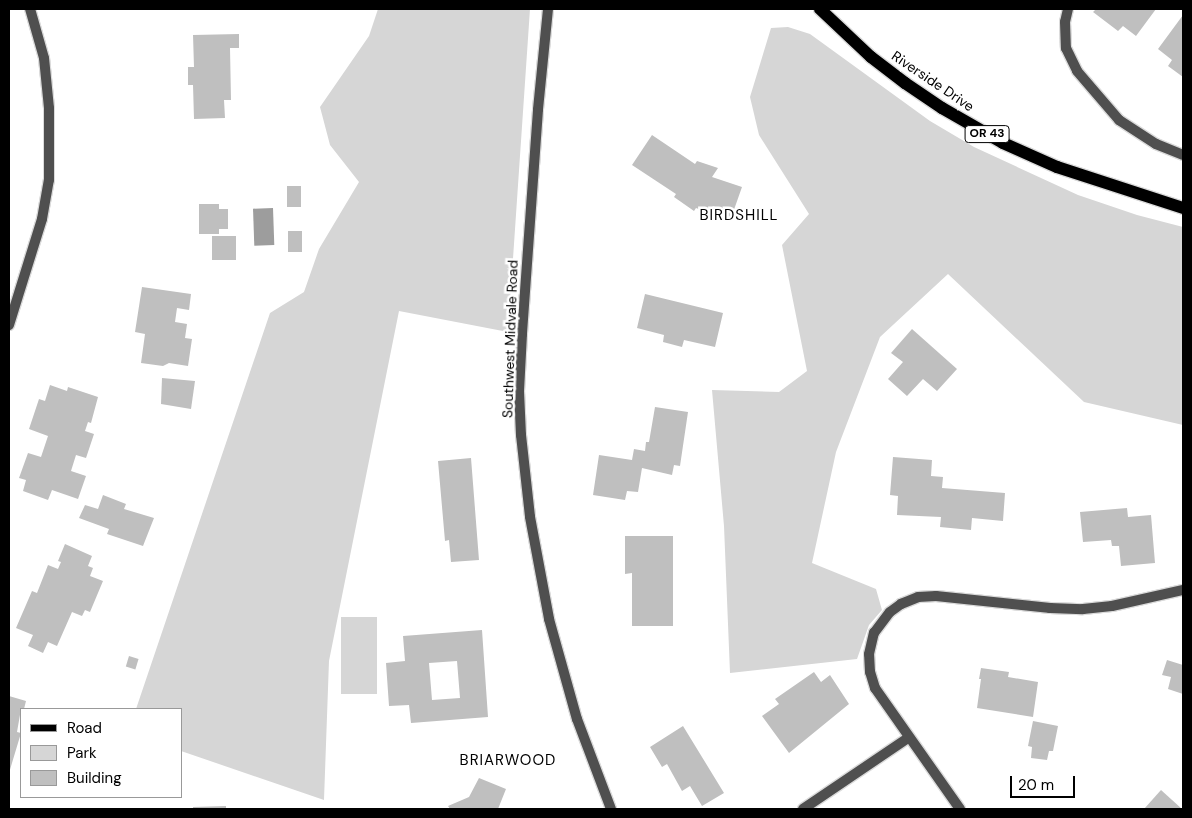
<!DOCTYPE html>
<style>
body{margin:0}
#map{position:relative;width:1192px;height:818px;overflow:hidden;background:#fff;font-family:"DM Sans",sans-serif}
div>[style]{position:absolute}
.green>*{inset:0;background:#d6d6d6;transform-origin:0 0}
.water>*{inset:0;background:#9d9d9d;transform-origin:0 0}
.building>*{inset:0;background:#bfbfbf;transform-origin:0 0}
.roads{filter:drop-shadow(1px 0 #dbdbdb) drop-shadow(-1px 0 #dbdbdb) drop-shadow(0 1px #dbdbdb) drop-shadow(0 -1px #dbdbdb)}
.minor>*{height:10px;margin:-5px;padding:0 5px;transform-origin:5px;border-radius:5px;background:#4f4f4f}
.primary>*{height:12px;margin:-6px;padding:0 6px;transform-origin:6px;border-radius:6px;background:#000}
span{translate:-50% -50%;white-space:nowrap;text-align:center;line-height:1.15;-webkit-text-stroke:5px #fff;paint-order:stroke}
.shield-label span{padding:1px 4px;background:#fff;border:1px solid;border-radius:4px;-webkit-text-stroke-width:0}
.shield-label{font-size:12px;color:#000;font-weight:700}
.street-label{font-size:14px;color:#000}
.neighbourhood-label{font-size:15px;color:#000;letter-spacing:1px}
.frame{position:absolute;inset:0;border:10px solid #000;pointer-events:none}
.legend{position:absolute;left:20px;top:708px;width:162px;height:90px;box-sizing:border-box;background:#fff;border:1px solid #999;margin:0;padding:6px 9px;list-style:none;font-size:15px;color:#000}
.legend li{display:flex;align-items:center;gap:10px;height:25px}
.legend b{width:25px;border:1px solid #999}
.scale{position:absolute;left:1010px;top:776px;width:65px;height:22px;box-sizing:border-box;border:2px solid #000;border-top:0;padding-left:6px;font-size:15px;line-height:18px;white-space:nowrap;color:#000;-webkit-text-stroke:4px #fff;paint-order:stroke}
</style>
<div id="map">
<div class="green">
<div style="clip-path:polygon(378px 9px,530px 9px,508px 332px,399px 311px,329px 661px,324px 800px,181px 751px,181px 709px,136px 709px,270px 313px,304px 292px,319px 249px,359px 182px,330px 145px,320px 107px,369px 36px)"></div>
<div style="clip-path:polygon(788px 27px,810px 34px,930px 121px,974px 147px,1078px 195px,1137px 215px,1183px 227px,1183px 425px,1084px 402px,948px 274px,880px 337px,836px 452px,812px 563px,876px 589px,882px 610px,869px 625px,857px 659px,730px 673px,724px 526px,712px 390px,779px 392px,807px 371px,782px 245px,809px 214px,759px 135px,750px 97px,771px 28px)"></div>
<div style="left:341px;top:617px;width:36px;height:77px"></div>
</div>
<div class="water">
<div style="left:273px;top:208px;width:37px;height:20px;rotate:88deg"></div>
</div>
<div class="building">
<div style="clip-path:polygon(1096px 9px,1156px 9px,1136px 36px,1123px 26px,1118px 31px,1093px 12px)"></div>
<div style="clip-path:polygon(1183px 15px,1183px 77px,1168px 66px,1172px 60px,1158px 49px)"></div>
<div style="clip-path:polygon(239px 34px,239px 48px,230px 48px,231px 100px,224px 100px,225px 118px,194px 119px,193px 85px,188px 85px,188px 67px,194px 67px,193px 35px)"></div>
<div style="clip-path:polygon(652px 135px,695px 164px,697px 161px,718px 168px,712px 177px,742px 187px,730px 221px,696px 208px,694px 211px,674px 197px,676px 194px,632px 165px)"></div>
<div style="left:287px;top:186px;width:14px;height:21px"></div>
<div style="clip-path:polygon(199px 204px,219px 204px,219px 209px,228px 209px,228px 229px,219px 229px,219px 234px,199px 234px)"></div>
<div style="left:288px;top:231px;width:14px;height:21px"></div>
<div style="left:212px;top:236px;width:24px;height:24px"></div>
<div style="clip-path:polygon(142px 287px,191px 294px,189px 310px,177px 308px,175px 322px,187px 324px,185px 338px,192px 339px,188px 366px,169px 363px,163px 366px,141px 363px,145px 334px,135px 332px)"></div>
<div style="clip-path:polygon(645px 294px,723px 313px,715px 347px,684px 340px,682px 347px,663px 342px,664px 335px,637px 328px)"></div>
<div style="clip-path:polygon(912px 329px,957px 369px,937px 391px,923px 379px,907px 396px,888px 379px,903px 362px,891px 353px)"></div>
<div style="clip-path:polygon(162px 378px,195px 381px,191px 409px,161px 404px)"></div>
<div style="clip-path:polygon(50px 385px,67px 391px,68px 387px,98px 397px,91px 423px,88px 422px,85px 431px,94px 434px,86px 458px,76px 455px,71px 471px,86px 476px,78px 499px,52px 490px,48px 500px,23px 491px,26px 480px,19px 478px,28px 453px,41px 457px,48px 436px,29px 429px,39px 399px,45px 401px)"></div>
<div style="clip-path:polygon(655px 407px,688px 412px,680px 466px,674px 465px,672px 475px,642px 468px,638px 492px,627px 491px,625px 500px,593px 495px,599px 455px,632px 460px,634px 449px,645px 451px,646px 442px,649px 442px)"></div>
<div style="clip-path:polygon(893px 457px,932px 460px,931px 476px,943px 477px,942px 488px,1005px 493px,1003px 521px,972px 518px,971px 530px,940px 527px,941px 517px,897px 515px,898px 496px,890px 495px)"></div>
<div style="clip-path:polygon(471px 458px,479px 560px,451px 562px,449px 540px,445px 541px,438px 461px)"></div>
<div style="clip-path:polygon(103px 495px,126px 504px,124px 509px,154px 518px,143px 546px,107px 534px,109px 529px,79px 518px,85px 505px,98px 509px)"></div>
<div style="clip-path:polygon(1127px 508px,1128px 517px,1151px 515px,1155px 563px,1121px 566px,1119px 546px,1112px 546px,1111px 540px,1083px 542px,1080px 512px)"></div>
<div style="clip-path:polygon(625px 536px,673px 536px,673px 626px,632px 626px,632px 573px,625px 574px)"></div>
<div style="clip-path:polygon(65px 544px,92px 556px,88px 566px,93px 568px,90px 576px,103px 581px,90px 612px,85px 610px,82px 616px,72px 612px,57px 646px,48px 642px,43px 653px,28px 646px,33px 635px,16px 628px,32px 591px,37px 593px,48px 565px,58px 569px,61px 562px,58px 561px)"></div>
<div style="clip-path:polygon(evenodd,482px 630px,488px 717px,411px 723px,409px 705px,389px 706px,386px 663px,405px 661px,403px 636px,482px 630px,457px 661px,460px 698px,432px 700px,429px 663px,457px 661px)"></div>
<div style="left:129px;top:656px;width:10px;height:11px;rotate:17deg"></div>
<div style="clip-path:polygon(1167px 660px,1183px 665px,1183px 694px,1168px 689px,1171px 677px,1162px 675px)"></div>
<div style="clip-path:polygon(981px 668px,1009px 672px,1008px 677px,1038px 682px,1033px 717px,977px 708px,981px 679px,979px 679px)"></div>
<div style="clip-path:polygon(814px 672px,821px 682px,830px 675px,849px 704px,789px 753px,762px 716px,779px 704px,775px 699px)"></div>
<div style="clip-path:polygon(9px 696px,26px 701px,24px 709px,21px 709px,17px 732px,21px 733px,9px 773px)"></div>
<div style="clip-path:polygon(1033px 721px,1058px 726px,1053px 751px,1049px 751px,1047px 760px,1031px 758px,1032px 747px,1028px 746px)"></div>
<div style="clip-path:polygon(683px 726px,724px 793px,702px 806px,690px 786px,682px 791px,667px 764px,662px 767px,650px 747px)"></div>
<div style="clip-path:polygon(479px 778px,506px 789px,498px 809px,450px 809px,448px 806px,469px 797px)"></div>
<div style="clip-path:polygon(1161px 790px,1182px 809px,1144px 809px)"></div>
<div style="clip-path:polygon(226px 806px,226px 809px,193px 809px,193px 807px)"></div>
</div>
<div class="roads">
<div class="minor">
<div style="left:548px;top:9px;width:101px;rotate:95.7deg"></div>
<div style="left:538px;top:110px;width:225px;rotate:94.1deg"></div>
<div style="left:522px;top:334px;width:57px;rotate:93deg"></div>
<div style="left:519px;top:391px;width:44px;rotate:87.4deg"></div>
<div style="left:521px;top:435px;width:82px;rotate:83.7deg"></div>
<div style="left:530px;top:517px;width:104px;rotate:79.4deg"></div>
<div style="left:549px;top:619px;width:104px;rotate:74.4deg"></div>
<div style="left:577px;top:719px;width:96px;rotate:69.3deg"></div>
<div style="left:1068px;top:9px;width:13px;rotate:103deg"></div>
<div style="left:1065px;top:22px;width:26px;rotate:88deg"></div>
<div style="left:1066px;top:48px;width:25px;rotate:64deg"></div>
<div style="left:1077px;top:71px;width:65px;rotate:49.4deg"></div>
<div style="left:1119px;top:120px;width:44px;rotate:33deg"></div>
<div style="left:1156px;top:144px;width:29px;rotate:22deg"></div>
<div style="left:9px;top:325px;width:111px;rotate:-72.7deg"></div>
<div style="left:42px;top:219px;width:40px;rotate:-80deg"></div>
<div style="left:49px;top:180px;width:72px;rotate:-90deg"></div>
<div style="left:49px;top:108px;width:50px;rotate:-95.7deg"></div>
<div style="left:44px;top:58px;width:51px;rotate:-105.9deg"></div>
<div style="left:803px;top:809px;width:127px;rotate:-34.1deg"></div>
<div style="left:960px;top:809px;width:148px;rotate:-125.1deg"></div>
<div style="left:875px;top:688px;width:17px;rotate:-107deg"></div>
<div style="left:870px;top:672px;width:18px;rotate:-93deg"></div>
<div style="left:869px;top:654px;width:22px;rotate:-77deg"></div>
<div style="left:874px;top:633px;width:26px;rotate:-53deg"></div>
<div style="left:890px;top:612px;width:14px;rotate:-36deg"></div>
<div style="left:901px;top:604px;width:18px;rotate:-22deg"></div>
<div style="left:918px;top:597px;width:18px;rotate:-3deg"></div>
<div style="left:936px;top:596px;width:115px;rotate:6deg"></div>
<div style="left:1050px;top:608px;width:33px;rotate:2deg"></div>
<div style="left:1083px;top:609px;width:29px;rotate:-6deg"></div>
<div style="left:1112px;top:606px;width:73px;rotate:-12.7deg"></div>
</div>
<div class="primary">
<div style="left:820px;top:9px;width:70px;rotate:43.3deg"></div>
<div style="left:871px;top:57px;width:43px;rotate:37.4deg"></div>
<div style="left:905px;top:83px;width:45px;rotate:34deg"></div>
<div style="left:942px;top:108px;width:70px;rotate:29.8deg"></div>
<div style="left:1003px;top:143px;width:59px;rotate:24deg"></div>
<div style="left:1057px;top:167px;width:133px;rotate:18deg"></div>
</div>
</div>
<div class="shield-label">
<span style="left:987px;top:134px">OR 43</span>
</div>
<div class="street-label">
<span style="left:933px;top:81px;rotate:34deg">Riverside Drive</span>
<span style="left:510px;top:339px;rotate:-88deg">Southwest Midvale Road</span>
</div>
<div class="neighbourhood-label">
<span style="left:739px;top:216px">BIRDSHILL</span>
<span style="left:508px;top:761px">BRIARWOOD</span>
</div>
<div class="frame"></div>
<ul class="legend">
<li><b style="height:6px;background:#000"></b>Road</li>
<li><b style="height:14px;background:#d6d6d6"></b>Park</li>
<li><b style="height:14px;background:#bfbfbf"></b>Building</li>
</ul>
<div class="scale">20 m</div>
</div>
